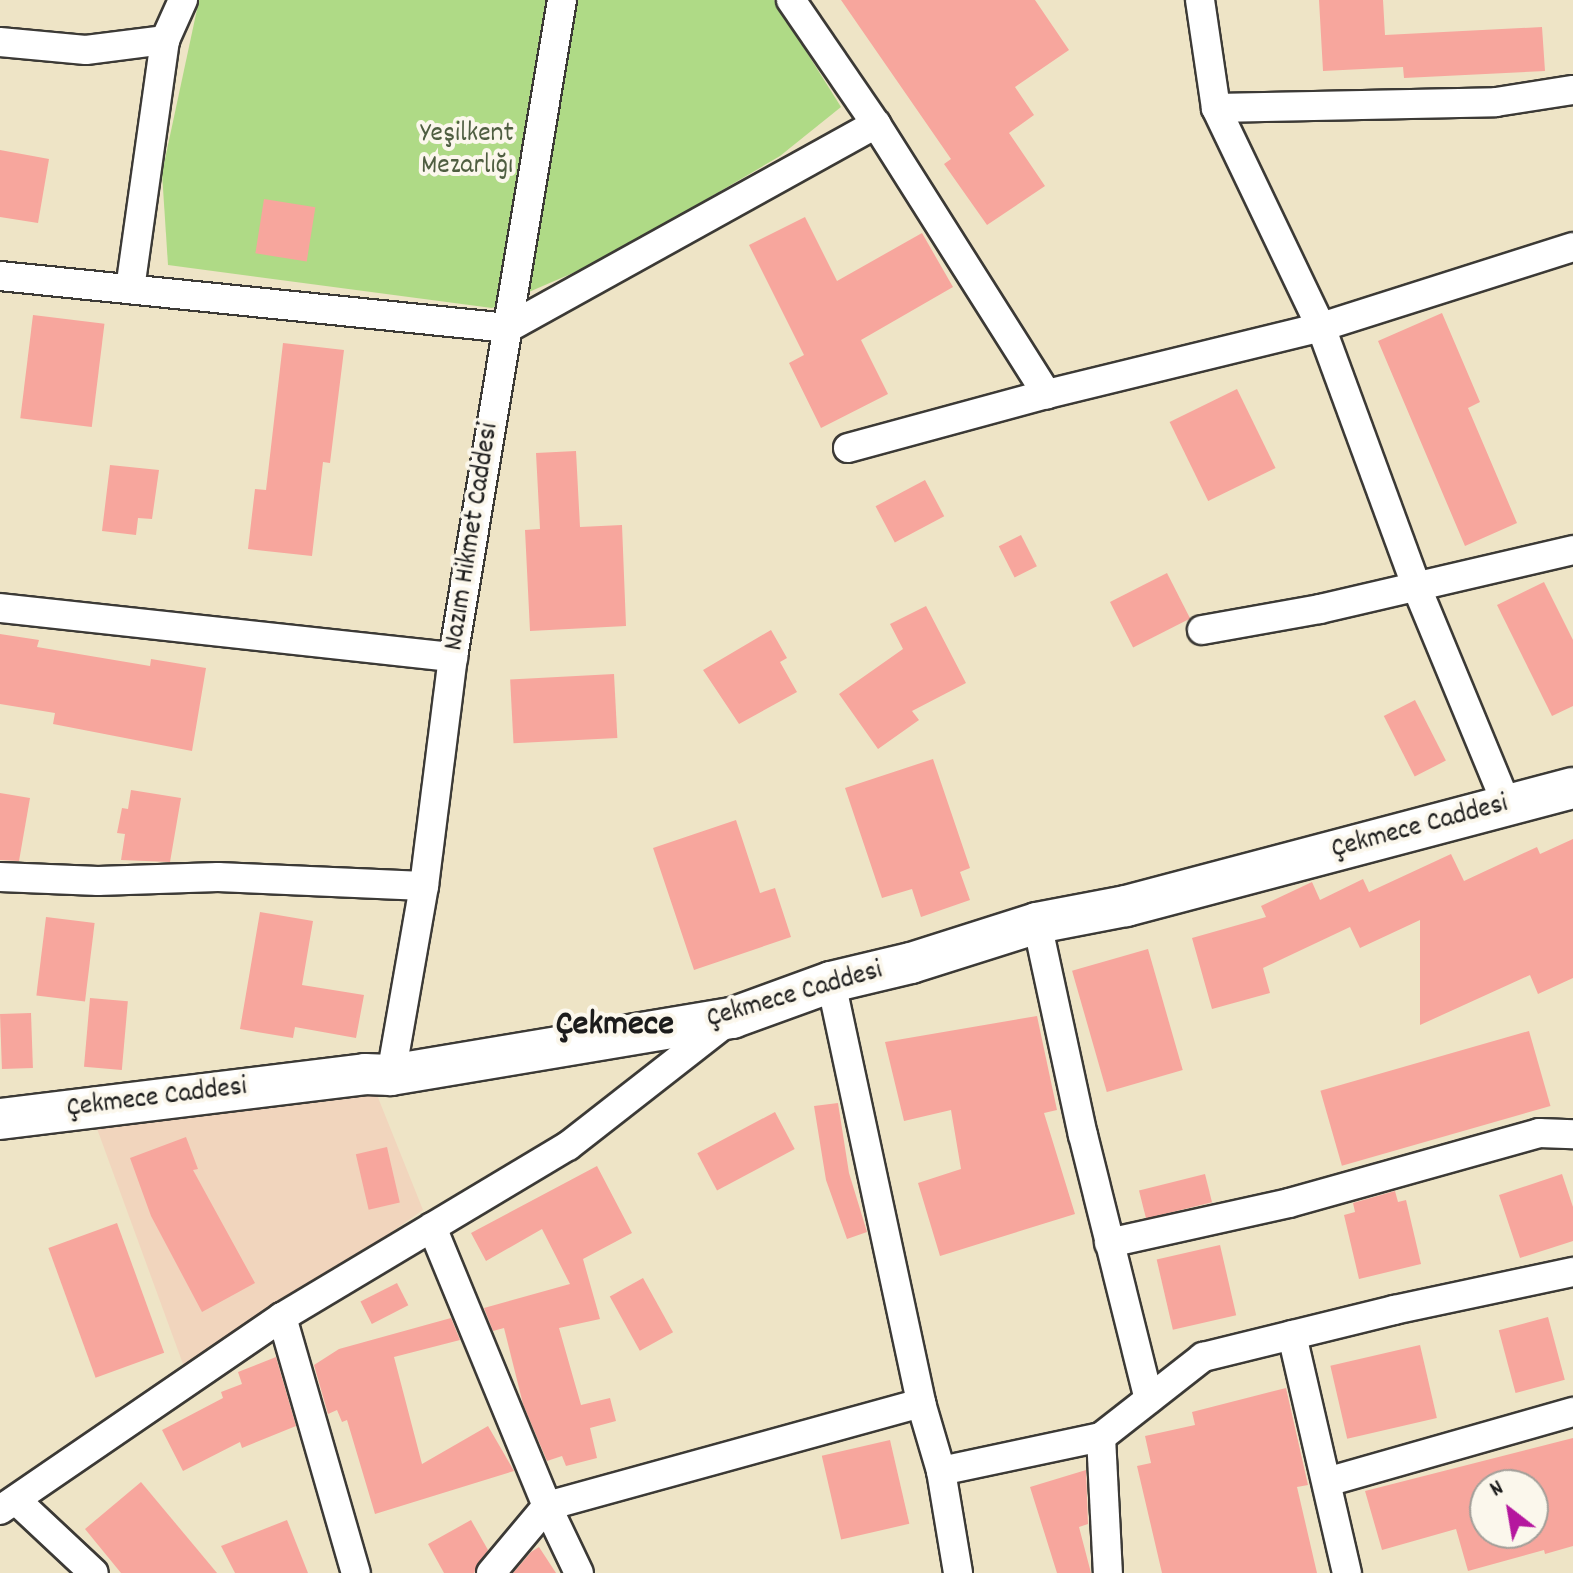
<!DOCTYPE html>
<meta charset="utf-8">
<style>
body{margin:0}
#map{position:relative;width:1573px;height:1573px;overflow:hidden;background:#eee4c6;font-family:Dekko,sans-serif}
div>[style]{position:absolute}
.built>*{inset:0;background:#f1d5bd}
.green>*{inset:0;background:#afda86}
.building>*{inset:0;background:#f7a69d;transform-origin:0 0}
.roads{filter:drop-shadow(2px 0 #3c3a36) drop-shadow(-2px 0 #3c3a36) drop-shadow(0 2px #3c3a36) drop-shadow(0 -2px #3c3a36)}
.minor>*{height:28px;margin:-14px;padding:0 14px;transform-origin:14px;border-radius:14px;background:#fff}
.secondary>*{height:40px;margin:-20px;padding:0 20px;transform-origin:20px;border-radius:20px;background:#fff}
span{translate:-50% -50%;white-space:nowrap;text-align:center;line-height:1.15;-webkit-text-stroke:8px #fbf7ec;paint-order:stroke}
.park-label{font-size:28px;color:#4f5e41}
.street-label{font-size:28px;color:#1c1c1c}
.district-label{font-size:36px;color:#1c1c1c;font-weight:700}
.north{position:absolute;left:1469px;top:1469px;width:80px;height:80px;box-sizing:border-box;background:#fbf7ec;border:2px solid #a29f99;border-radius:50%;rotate:329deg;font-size:22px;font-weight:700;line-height:32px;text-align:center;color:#1c1c1c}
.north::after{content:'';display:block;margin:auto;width:28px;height:36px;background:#b5179e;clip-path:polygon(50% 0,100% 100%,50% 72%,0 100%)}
</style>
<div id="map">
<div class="built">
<div style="clip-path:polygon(373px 1085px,423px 1210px,187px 1375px,92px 1115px)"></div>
</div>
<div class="green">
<div style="clip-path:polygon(199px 0,774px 0,841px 107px,780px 156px,603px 260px,492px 308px,168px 265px,162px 173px)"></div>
</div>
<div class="building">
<div style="clip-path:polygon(841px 0,1035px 0,1069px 50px,1015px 87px,1034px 115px,1009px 133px,1045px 186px,987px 225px,944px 164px,951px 159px)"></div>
<div style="clip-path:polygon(1319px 0,1383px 0,1385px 35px,1542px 27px,1545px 71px,1404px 78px,1403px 67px,1323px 71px)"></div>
<div style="clip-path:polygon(0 150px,49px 159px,38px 223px,0 217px)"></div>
<div style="left:264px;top:199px;width:52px;height:55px;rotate:9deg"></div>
<div style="clip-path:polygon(805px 217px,837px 281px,922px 233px,953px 287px,861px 340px,888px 394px,821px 428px,789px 363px,804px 355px,749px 245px)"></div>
<div style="clip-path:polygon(1442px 313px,1480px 402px,1468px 408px,1517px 523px,1465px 546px,1378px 341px)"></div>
<div style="left:33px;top:315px;width:72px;height:104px;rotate:7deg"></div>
<div style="clip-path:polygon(283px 343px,344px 350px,330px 463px,323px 462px,312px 556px,248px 549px,255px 489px,266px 490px)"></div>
<div style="left:1237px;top:389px;width:88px;height:75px;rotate:64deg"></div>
<div style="clip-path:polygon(576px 451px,580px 527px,622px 525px,626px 626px,530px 631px,525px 530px,540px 529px,536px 453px)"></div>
<div style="clip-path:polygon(110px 465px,159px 470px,152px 519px,138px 518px,136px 535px,102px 531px)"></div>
<div style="left:925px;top:480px;width:41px;height:56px;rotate:62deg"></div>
<div style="left:1021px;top:535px;width:35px;height:25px;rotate:63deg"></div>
<div style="left:1167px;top:573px;width:51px;height:64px;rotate:63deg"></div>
<div style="clip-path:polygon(1544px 582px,1573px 640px,1573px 706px,1552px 716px,1497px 605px)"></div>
<div style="clip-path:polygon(926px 606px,966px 683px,912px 711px,919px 720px,878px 749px,839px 694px,903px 649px,890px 624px)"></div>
<div style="clip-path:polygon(771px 630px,787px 658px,780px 662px,797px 692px,739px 724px,703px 670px)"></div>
<div style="clip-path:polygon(0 634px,39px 640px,37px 647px,150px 666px,151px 659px,206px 668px,192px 751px,53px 724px,55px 713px,0 704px)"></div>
<div style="left:614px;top:674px;width:64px;height:104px;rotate:87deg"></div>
<div style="left:1415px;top:700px;width:68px;height:35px;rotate:63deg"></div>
<div style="clip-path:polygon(933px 759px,970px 868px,960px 872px,970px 900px,921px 917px,912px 889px,882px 898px,845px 788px)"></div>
<div style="clip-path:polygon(131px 790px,181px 798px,170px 862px,121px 860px,125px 834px,117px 833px,122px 808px,128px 809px)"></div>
<div style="clip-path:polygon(0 793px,30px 798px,19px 861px,0 860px)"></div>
<div style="clip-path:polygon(736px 820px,760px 893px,775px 888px,791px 937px,694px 970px,653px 848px)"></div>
<div style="clip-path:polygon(1573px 839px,1573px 978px,1538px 994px,1530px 975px,1420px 1025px,1420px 920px,1360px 948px,1350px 927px,1263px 968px,1270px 993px,1212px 1009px,1192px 938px,1266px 917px,1261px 906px,1312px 882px,1320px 900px,1363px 879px,1369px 892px,1451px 854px,1464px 881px,1537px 847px,1540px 854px)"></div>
<div style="clip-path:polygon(260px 912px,313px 921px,302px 985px,364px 995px,356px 1038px,295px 1027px,293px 1038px,240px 1029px)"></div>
<div style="left:46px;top:917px;width:49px;height:79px;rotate:7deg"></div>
<div style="left:1148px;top:949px;width:126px;height:79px;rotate:74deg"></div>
<div style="left:90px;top:998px;width:38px;height:69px;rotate:5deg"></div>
<div style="left:31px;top:1013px;width:55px;height:31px;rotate:88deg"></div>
<div style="clip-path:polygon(1037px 1016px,1057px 1110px,1044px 1113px,1075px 1214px,940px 1256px,918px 1183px,961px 1169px,951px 1110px,904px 1121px,885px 1042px)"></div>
<div style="left:1529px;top:1031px;width:78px;height:217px;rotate:74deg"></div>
<div style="clip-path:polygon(838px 1103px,849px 1173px,867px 1232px,847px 1239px,826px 1180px,814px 1106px)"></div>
<div style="left:775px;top:1112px;width:42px;height:88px;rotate:62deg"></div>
<div style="clip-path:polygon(186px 1137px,198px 1169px,193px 1170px,255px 1283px,202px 1312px,151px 1216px,130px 1158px)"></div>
<div style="left:387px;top:1147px;width:57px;height:32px;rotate:77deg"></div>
<div style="clip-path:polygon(597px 1166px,632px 1233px,583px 1259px,600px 1319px,559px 1328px,581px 1405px,610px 1398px,616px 1421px,590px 1428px,597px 1458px,566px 1466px,562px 1456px,547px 1461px,523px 1404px,504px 1328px,493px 1331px,484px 1308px,570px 1284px,542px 1229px,486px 1261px,471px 1233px)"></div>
<div style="left:1205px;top:1174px;width:29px;height:68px;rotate:76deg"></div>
<div style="clip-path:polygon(1562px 1174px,1573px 1207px,1573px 1241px,1520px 1258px,1499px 1195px)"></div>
<div style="clip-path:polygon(1395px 1191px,1398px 1202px,1406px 1200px,1421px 1264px,1359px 1279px,1344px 1215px,1355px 1212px,1353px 1203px)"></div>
<div style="left:117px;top:1223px;width:138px;height:73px;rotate:70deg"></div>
<div style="left:1220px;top:1245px;width:72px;height:65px;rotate:77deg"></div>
<div style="left:643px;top:1278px;width:62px;height:38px;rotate:61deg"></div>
<div style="left:397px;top:1283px;width:25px;height:41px;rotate:63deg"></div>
<div style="left:1548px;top:1317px;width:65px;height:51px;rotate:75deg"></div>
<div style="clip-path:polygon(451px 1318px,460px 1340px,394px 1357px,422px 1464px,488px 1426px,514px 1471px,375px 1514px,347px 1420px,342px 1422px,337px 1410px,328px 1414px,314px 1365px,339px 1349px)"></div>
<div style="left:1420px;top:1345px;width:75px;height:92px;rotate:77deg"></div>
<div style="clip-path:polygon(276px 1357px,296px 1426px,242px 1448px,240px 1442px,183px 1471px,162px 1430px,223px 1398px,221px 1392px,242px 1384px,238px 1372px)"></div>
<div style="clip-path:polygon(1286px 1388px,1308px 1485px,1297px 1487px,1317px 1573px,1162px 1573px,1137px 1466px,1151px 1463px,1145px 1436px,1195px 1425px,1192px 1412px)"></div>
<div style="clip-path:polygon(evenodd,1573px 1438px,1573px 1546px,1545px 1554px,1544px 1550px,1468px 1571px,1456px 1529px,1382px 1550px,1365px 1491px,1573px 1438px,1485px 1485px,1533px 1485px,1533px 1533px,1485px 1533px,1485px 1485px)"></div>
<div style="left:890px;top:1440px;width:86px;height:70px;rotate:77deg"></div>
<div style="clip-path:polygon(1086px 1470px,1088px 1524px,1079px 1527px,1091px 1573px,1057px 1573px,1030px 1487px)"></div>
<div style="clip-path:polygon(141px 1482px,217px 1573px,121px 1573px,85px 1529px)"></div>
<div style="clip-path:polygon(287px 1520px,308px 1573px,235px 1573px,221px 1546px)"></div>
<div style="clip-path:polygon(471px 1520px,488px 1550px,474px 1573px,444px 1573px,428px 1544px)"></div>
<div style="clip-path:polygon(539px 1547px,556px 1573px,513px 1573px,531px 1552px)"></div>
</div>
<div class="roads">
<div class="minor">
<div style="left:791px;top:0;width:150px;rotate:55.6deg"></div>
<div style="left:1200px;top:0;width:109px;rotate:81.6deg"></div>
<div style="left:1216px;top:108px;width:243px;rotate:64.4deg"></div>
<div style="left:1321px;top:327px;width:278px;rotate:69.8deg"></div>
<div style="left:1417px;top:588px;width:235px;rotate:67.5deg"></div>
<div style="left:0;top:42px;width:86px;rotate:5.3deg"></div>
<div style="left:86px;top:50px;width:80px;rotate:-7.2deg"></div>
<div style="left:165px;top:40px;width:44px;rotate:-65.8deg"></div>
<div style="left:1216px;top:108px;width:280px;rotate:-1.2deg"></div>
<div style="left:1496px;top:102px;width:78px;rotate:-8.9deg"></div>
<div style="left:0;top:276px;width:511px;rotate:5.84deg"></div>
<div style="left:508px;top:328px;width:421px;rotate:-29deg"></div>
<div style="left:876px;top:124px;width:320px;rotate:57.7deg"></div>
<div style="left:130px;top:289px;width:251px;rotate:-82deg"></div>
<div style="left:848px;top:448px;width:206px;rotate:-15.2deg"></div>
<div style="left:1047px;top:394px;width:282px;rotate:-13.7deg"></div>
<div style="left:1321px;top:327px;width:264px;rotate:-17.6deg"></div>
<div style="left:0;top:608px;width:456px;rotate:6.2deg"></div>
<div style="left:1202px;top:630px;width:120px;rotate:-10.1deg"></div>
<div style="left:1320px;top:609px;width:260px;rotate:-13.1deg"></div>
<div style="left:0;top:877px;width:98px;rotate:2.3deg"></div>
<div style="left:98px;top:881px;width:120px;rotate:-1.9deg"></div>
<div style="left:218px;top:877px;width:206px;rotate:2.5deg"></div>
<div style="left:1037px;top:923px;width:217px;rotate:77.8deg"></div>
<div style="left:1083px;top:1135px;width:272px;rotate:76deg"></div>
<div style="left:831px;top:982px;width:431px;rotate:77.9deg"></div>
<div style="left:921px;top:1403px;width:71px;rotate:73.6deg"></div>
<div style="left:941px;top:1471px;width:103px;rotate:80.5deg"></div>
<div style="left:391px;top:1075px;width:192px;rotate:-80.1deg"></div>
<div style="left:424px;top:886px;width:231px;rotate:-82.8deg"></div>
<div style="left:453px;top:657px;width:666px;rotate:-80.58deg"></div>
<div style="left:432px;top:1227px;width:302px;rotate:67.6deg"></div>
<div style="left:547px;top:1506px;width:74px;rotate:64.5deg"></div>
<div style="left:1109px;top:1243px;width:184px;rotate:-12.5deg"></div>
<div style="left:1289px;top:1203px;width:260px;rotate:-15.6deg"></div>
<div style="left:1539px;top:1133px;width:34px;rotate:2deg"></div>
<div style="left:282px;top:1317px;width:266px;rotate:73.9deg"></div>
<div style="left:1292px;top:1335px;width:244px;rotate:77deg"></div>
<div style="left:1101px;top:1437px;width:136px;rotate:87.1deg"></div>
<div style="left:941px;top:1471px;width:164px;rotate:-12deg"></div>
<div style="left:1101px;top:1437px;width:130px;rotate:-38.1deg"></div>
<div style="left:1203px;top:1357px;width:197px;rotate:-13.8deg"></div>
<div style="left:1394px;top:1310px;width:183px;rotate:-12deg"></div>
<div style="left:1327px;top:1482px;width:256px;rotate:-15.9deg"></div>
<div style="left:17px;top:1501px;width:105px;rotate:43.1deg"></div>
<div style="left:0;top:1510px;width:342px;rotate:-34.4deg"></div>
<div style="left:282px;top:1317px;width:333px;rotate:-30.9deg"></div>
<div style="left:568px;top:1146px;width:203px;rotate:-38deg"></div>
<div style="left:491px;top:1573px;width:87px;rotate:-50.1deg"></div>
<div style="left:547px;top:1506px;width:388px;rotate:-15.4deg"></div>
</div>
<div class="secondary">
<div style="left:0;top:1119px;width:368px;rotate:-7deg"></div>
<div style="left:365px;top:1074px;width:26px;rotate:2deg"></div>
<div style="left:391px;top:1075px;width:346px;rotate:-9.5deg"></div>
<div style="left:732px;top:1018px;width:105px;rotate:-20deg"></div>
<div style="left:831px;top:982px;width:82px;rotate:-13.4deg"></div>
<div style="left:911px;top:963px;width:132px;rotate:-17.6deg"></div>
<div style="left:1037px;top:923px;width:91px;rotate:-10.8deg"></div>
<div style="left:1126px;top:906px;width:462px;rotate:-14.8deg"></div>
</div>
</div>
<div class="park-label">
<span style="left:467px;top:151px">Yeşilkent<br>Mezarlığı</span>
</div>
<div class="street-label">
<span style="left:473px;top:537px;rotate:-81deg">Nazım Hikmet Caddesi</span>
<span style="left:1420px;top:828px;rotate:-15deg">Çekmece Caddesi</span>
<span style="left:795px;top:996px;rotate:-16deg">Çekmece Caddesi</span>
<span style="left:157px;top:1099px;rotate:-7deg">Çekmece Caddesi</span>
</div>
<div class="district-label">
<span style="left:615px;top:1027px">Çekmece</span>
</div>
<div class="north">N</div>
</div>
